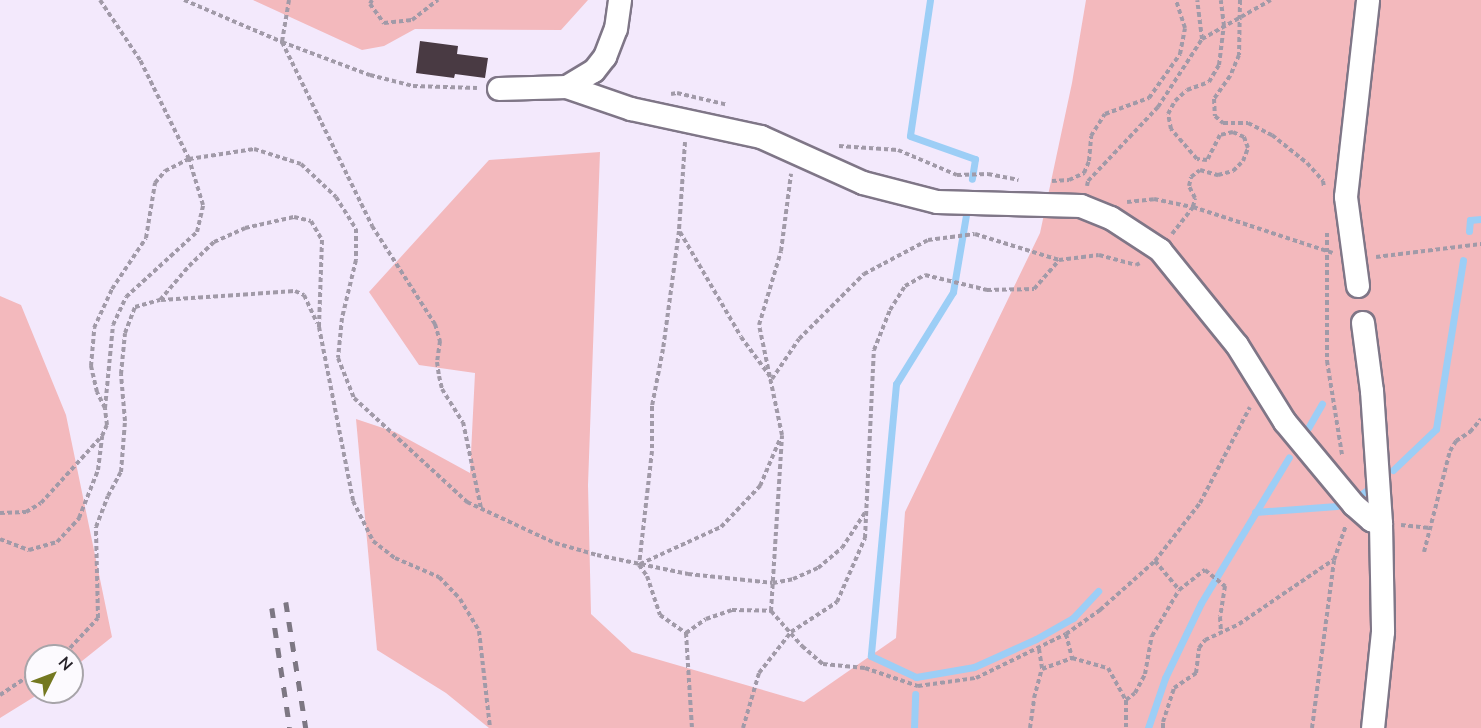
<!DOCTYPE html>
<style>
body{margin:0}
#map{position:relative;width:1481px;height:728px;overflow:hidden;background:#f3e9fc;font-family:Mulish,sans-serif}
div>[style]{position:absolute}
.green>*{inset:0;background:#f3b9bd}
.stream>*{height:7px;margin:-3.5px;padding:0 3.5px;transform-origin:3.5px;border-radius:3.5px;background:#9ccef6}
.building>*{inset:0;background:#493a43}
.path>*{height:4px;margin-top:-2px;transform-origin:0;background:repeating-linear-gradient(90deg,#a19aa8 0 4.5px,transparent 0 7.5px)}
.roads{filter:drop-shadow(2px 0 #7f7687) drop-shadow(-2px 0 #7f7687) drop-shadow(0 2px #7f7687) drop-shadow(0 -2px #7f7687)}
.minor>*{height:22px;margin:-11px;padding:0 11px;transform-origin:11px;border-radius:11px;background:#fff}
.rail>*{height:4.5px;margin-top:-2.25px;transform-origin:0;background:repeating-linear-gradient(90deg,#7d7783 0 10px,transparent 0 20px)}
span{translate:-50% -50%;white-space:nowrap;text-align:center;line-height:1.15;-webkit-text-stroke:6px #fcfafe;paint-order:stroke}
.north{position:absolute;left:24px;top:644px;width:60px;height:60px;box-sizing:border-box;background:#fcfafe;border:2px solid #a7a4a9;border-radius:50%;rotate:48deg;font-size:16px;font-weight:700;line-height:24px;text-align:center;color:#27232a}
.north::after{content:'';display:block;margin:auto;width:21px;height:27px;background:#747821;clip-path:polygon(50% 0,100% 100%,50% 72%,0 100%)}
</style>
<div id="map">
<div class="green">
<div style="clip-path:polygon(253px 0,588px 0,561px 30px,415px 29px,384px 46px,362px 50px)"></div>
<div style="clip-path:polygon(1086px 0,1481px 0,1481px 728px,489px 728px,446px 693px,377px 650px,356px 419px,395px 432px,470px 473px,475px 373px,419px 365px,369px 292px,489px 160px,600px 152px,588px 485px,591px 614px,632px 652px,804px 702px,896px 638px,905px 512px,1040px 233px,1072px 83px)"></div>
<div style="clip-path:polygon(0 296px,21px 305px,66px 415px,112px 637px,72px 669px,72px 656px,36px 656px,36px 692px,42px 692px,0 718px)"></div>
</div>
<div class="stream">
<div style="left:930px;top:0;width:137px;rotate:98.4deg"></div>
<div style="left:910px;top:136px;width:69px;rotate:19.5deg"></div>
<div style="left:975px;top:159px;width:20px;rotate:99deg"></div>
<div style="left:966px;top:215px;width:78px;rotate:99.6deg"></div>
<div style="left:953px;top:292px;width:108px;rotate:121.8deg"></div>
<div style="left:896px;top:384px;width:273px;rotate:95.3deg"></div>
<div style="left:871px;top:656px;width:50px;rotate:25deg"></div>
<div style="left:916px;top:677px;width:59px;rotate:-9.8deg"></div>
<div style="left:974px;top:667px;width:68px;rotate:-24.3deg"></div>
<div style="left:1036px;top:639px;width:43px;rotate:-29.6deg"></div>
<div style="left:1073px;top:618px;width:37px;rotate:-47deg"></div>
<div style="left:1469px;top:231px;width:11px;rotate:-85deg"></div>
<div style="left:1470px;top:220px;width:11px;rotate:-5deg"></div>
<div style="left:1308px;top:428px;width:28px;rotate:-60deg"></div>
<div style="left:1393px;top:470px;width:59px;rotate:-43.6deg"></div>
<div style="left:1436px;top:429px;width:171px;rotate:-80.9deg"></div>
<div style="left:1356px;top:498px;width:14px;rotate:-36deg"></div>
<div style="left:1255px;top:512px;width:82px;rotate:-4.2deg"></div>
<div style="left:914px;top:728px;width:34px;rotate:-88deg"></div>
<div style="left:1148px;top:728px;width:53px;rotate:-71.2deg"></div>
<div style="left:1165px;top:678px;width:83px;rotate:-64.4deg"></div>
<div style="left:1201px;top:603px;width:170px;rotate:-58.9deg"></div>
</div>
<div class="building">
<div style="clip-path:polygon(420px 41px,458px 46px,457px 54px,488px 58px,485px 78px,455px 74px,454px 78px,416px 73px)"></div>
</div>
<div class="path">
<div style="left:184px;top:0;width:107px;rotate:23.2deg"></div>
<div style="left:282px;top:42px;width:94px;rotate:20.6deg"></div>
<div style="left:370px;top:75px;width:44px;rotate:14.3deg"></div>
<div style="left:413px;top:86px;width:64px;rotate:1.8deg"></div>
<div style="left:289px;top:0;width:43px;rotate:99.5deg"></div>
<div style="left:282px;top:42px;width:205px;rotate:63.9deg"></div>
<div style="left:372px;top:226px;width:117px;rotate:57.3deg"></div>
<div style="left:435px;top:324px;width:18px;rotate:74deg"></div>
<div style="left:440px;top:341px;width:21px;rotate:98deg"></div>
<div style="left:437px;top:362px;width:14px;rotate:82deg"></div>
<div style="left:439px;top:376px;width:13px;rotate:77deg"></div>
<div style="left:442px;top:389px;width:39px;rotate:58deg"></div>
<div style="left:463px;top:422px;width:88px;rotate:78.2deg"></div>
<div style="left:372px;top:0;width:4px;rotate:117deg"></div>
<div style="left:370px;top:4px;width:24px;rotate:54deg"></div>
<div style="left:384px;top:23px;width:28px;rotate:-6deg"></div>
<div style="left:412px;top:20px;width:33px;rotate:-38deg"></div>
<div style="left:1240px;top:0;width:55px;rotate:91deg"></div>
<div style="left:1239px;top:55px;width:23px;rotate:113deg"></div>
<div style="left:1230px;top:76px;width:28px;rotate:125deg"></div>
<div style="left:1214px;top:99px;width:17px;rotate:87deg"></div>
<div style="left:1215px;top:116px;width:11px;rotate:41deg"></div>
<div style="left:1223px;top:123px;width:25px"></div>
<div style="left:1248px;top:123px;width:27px;rotate:27deg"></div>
<div style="left:1272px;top:135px;width:45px;rotate:38.7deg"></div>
<div style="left:1307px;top:163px;width:24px;rotate:48deg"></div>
<div style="left:1323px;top:181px;width:6px;rotate:81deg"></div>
<div style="left:1202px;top:39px;width:79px;rotate:-29.5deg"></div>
<div style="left:671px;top:94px;width:6px;rotate:-9deg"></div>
<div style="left:677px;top:93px;width:52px;rotate:13.2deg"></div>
<div style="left:685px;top:142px;width:89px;rotate:93.9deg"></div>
<div style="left:679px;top:231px;width:119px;rotate:97.7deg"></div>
<div style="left:663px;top:349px;width:58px;rotate:100.9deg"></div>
<div style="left:652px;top:406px;width:45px;rotate:90deg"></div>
<div style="left:652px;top:451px;width:115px;rotate:96.5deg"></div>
<div style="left:639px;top:565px;width:14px;rotate:54deg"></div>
<div style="left:647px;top:576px;width:41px;rotate:71.6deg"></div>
<div style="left:660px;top:615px;width:32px;rotate:35deg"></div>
<div style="left:839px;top:146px;width:59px;rotate:3.9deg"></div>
<div style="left:898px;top:150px;width:64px;rotate:23deg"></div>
<div style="left:957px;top:175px;width:31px;rotate:-2deg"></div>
<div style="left:988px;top:174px;width:31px;rotate:11deg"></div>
<div style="left:1052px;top:181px;width:17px;rotate:-3deg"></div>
<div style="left:1069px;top:180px;width:17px;rotate:-25deg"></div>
<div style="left:1084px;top:173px;width:13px;rotate:-67deg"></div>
<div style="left:1089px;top:161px;width:25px;rotate:-85deg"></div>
<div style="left:1091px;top:136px;width:26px;rotate:-58deg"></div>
<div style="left:1105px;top:114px;width:47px;rotate:-20deg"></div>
<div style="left:1149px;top:98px;width:54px;rotate:-54.8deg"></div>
<div style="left:1180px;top:54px;width:26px;rotate:-79deg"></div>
<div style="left:1185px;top:28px;width:29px;rotate:-108deg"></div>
<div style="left:1087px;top:186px;width:5px;rotate:-79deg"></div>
<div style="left:1088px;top:181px;width:102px;rotate:-46.6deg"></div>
<div style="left:1158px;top:107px;width:81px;rotate:-57.1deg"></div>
<div style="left:1202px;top:39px;width:39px;rotate:-97deg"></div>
<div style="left:1127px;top:202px;width:27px;rotate:-6deg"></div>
<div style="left:1154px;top:199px;width:40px;rotate:12deg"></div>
<div style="left:1193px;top:207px;width:147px;rotate:18.2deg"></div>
<div style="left:680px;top:232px;width:121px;rotate:59.8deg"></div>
<div style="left:741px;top:337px;width:52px;rotate:53.6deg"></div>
<div style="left:772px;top:379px;width:48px;rotate:-56deg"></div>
<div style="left:799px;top:339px;width:92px;rotate:-45deg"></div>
<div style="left:864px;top:274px;width:72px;rotate:-28deg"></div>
<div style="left:928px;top:240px;width:47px;rotate:-7.3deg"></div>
<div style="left:975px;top:234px;width:88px;rotate:17.2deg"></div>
<div style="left:1327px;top:233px;width:128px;rotate:90deg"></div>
<div style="left:1327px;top:361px;width:95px;rotate:80.9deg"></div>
<div style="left:1172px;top:234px;width:34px;rotate:-52deg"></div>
<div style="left:1193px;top:207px;width:9px;rotate:-77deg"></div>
<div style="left:1195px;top:198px;width:13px;rotate:-117deg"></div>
<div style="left:1189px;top:186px;width:9px;rotate:-77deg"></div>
<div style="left:1191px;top:177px;width:11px;rotate:-38deg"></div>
<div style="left:1200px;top:170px;width:19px;rotate:16deg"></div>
<div style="left:1218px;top:175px;width:16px;rotate:-15deg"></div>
<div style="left:1233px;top:171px;width:14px;rotate:-45deg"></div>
<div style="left:1243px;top:161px;width:14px;rotate:-69deg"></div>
<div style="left:1248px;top:148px;width:12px;rotate:-110deg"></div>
<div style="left:1244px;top:137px;width:12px;rotate:-156deg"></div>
<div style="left:1233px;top:132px;width:13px;rotate:167deg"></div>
<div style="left:1220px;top:135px;width:28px;rotate:117deg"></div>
<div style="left:1207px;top:160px;width:10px;rotate:-174deg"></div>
<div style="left:1197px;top:159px;width:40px;rotate:-131deg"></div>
<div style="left:1171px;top:129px;width:15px;rotate:-101deg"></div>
<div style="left:1168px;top:114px;width:15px;rotate:-62deg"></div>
<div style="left:1175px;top:101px;width:16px;rotate:-43deg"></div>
<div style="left:1187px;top:90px;width:23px;rotate:-20deg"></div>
<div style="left:1209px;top:82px;width:20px;rotate:-60deg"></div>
<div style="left:1219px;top:65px;width:39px;rotate:-83deg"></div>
<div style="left:1224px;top:26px;width:26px;rotate:-97deg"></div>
<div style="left:1376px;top:257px;width:106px;rotate:-7.1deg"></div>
<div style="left:161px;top:300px;width:134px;rotate:-3.8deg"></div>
<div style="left:295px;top:291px;width:10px;rotate:24deg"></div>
<div style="left:304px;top:295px;width:31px;rotate:65deg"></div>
<div style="left:105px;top:408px;width:18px;rotate:-117deg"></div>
<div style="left:97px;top:392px;width:27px;rotate:-103deg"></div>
<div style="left:91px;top:366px;width:38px;rotate:-85deg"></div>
<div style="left:94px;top:328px;width:43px;rotate:-65.2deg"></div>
<div style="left:112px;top:289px;width:61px;rotate:-56.3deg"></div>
<div style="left:146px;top:238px;width:56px;rotate:-80.7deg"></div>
<div style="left:155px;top:183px;width:16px;rotate:-50deg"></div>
<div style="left:165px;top:171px;width:27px;rotate:-27deg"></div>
<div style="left:189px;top:159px;width:66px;rotate:-8.7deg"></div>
<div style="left:254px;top:149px;width:49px;rotate:17.7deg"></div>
<div style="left:301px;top:164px;width:48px;rotate:43.3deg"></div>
<div style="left:336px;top:197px;width:38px;rotate:58deg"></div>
<div style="left:356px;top:229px;width:31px;rotate:90deg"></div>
<div style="left:356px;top:260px;width:60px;rotate:103.6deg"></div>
<div style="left:342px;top:318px;width:40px;rotate:95.7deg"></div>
<div style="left:338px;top:358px;width:43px;rotate:68.2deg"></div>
<div style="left:354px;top:398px;width:154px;rotate:42.6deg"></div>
<div style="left:467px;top:502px;width:97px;rotate:25deg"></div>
<div style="left:555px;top:543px;width:44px;rotate:15.9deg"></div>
<div style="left:597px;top:555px;width:93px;rotate:11.8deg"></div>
<div style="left:688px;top:574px;width:85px;rotate:6deg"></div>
<div style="left:773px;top:583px;width:20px;rotate:-11deg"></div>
<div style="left:793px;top:579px;width:27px;rotate:-24deg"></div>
<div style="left:818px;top:568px;width:31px;rotate:-40deg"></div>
<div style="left:842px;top:548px;width:44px;rotate:-57deg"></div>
<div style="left:0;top:513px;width:26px;rotate:-2deg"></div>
<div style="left:26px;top:512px;width:17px;rotate:-31deg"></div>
<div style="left:41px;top:503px;width:91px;rotate:-47.7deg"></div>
<div style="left:1401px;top:525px;width:29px;rotate:6deg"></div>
<div style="left:0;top:539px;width:31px;rotate:21deg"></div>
<div style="left:29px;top:550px;width:29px;rotate:-16deg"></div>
<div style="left:57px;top:542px;width:33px;rotate:-47deg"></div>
<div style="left:79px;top:518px;width:52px;rotate:-68.4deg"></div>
<div style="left:98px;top:470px;width:34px;rotate:-83deg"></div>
<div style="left:102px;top:436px;width:12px;rotate:-66deg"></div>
<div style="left:107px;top:425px;width:17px;rotate:-97deg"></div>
<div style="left:105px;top:408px;width:83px;rotate:-84.5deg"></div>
<div style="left:113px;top:325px;width:31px;rotate:-65deg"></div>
<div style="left:126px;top:297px;width:96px;rotate:-42.5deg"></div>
<div style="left:197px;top:232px;width:28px;rotate:-77deg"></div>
<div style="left:203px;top:205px;width:48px;rotate:-106.9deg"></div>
<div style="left:189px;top:159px;width:110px;rotate:-116.3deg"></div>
<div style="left:140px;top:60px;width:72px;rotate:-123.7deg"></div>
<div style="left:1424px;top:552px;width:104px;rotate:-75.6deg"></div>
<div style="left:1450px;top:451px;width:12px;rotate:-59deg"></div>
<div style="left:1456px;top:441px;width:17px;rotate:-33deg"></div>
<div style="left:1470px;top:432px;width:17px;rotate:-50deg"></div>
<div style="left:1155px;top:561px;width:38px;rotate:50deg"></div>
<div style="left:640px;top:564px;width:89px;rotate:-24.6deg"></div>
<div style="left:721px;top:527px;width:57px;rotate:-46.4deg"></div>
<div style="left:760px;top:486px;width:51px;rotate:-66.9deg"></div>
<div style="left:771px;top:611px;width:176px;rotate:-86.4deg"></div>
<div style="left:782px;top:435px;width:112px;rotate:-101.8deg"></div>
<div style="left:759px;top:325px;width:77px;rotate:-73.4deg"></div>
<div style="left:781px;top:251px;width:78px;rotate:-82.6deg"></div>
<div style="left:686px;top:633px;width:24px;rotate:-35deg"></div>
<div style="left:706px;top:619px;width:28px;rotate:-19deg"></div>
<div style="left:732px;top:610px;width:39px;rotate:1deg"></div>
<div style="left:771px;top:611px;width:47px;rotate:48.5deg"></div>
<div style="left:802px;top:646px;width:28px;rotate:41deg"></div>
<div style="left:823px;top:664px;width:42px;rotate:5.4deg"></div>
<div style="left:865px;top:668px;width:56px;rotate:18.8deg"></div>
<div style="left:918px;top:686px;width:59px;rotate:-7.9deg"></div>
<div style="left:976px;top:678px;width:100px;rotate:-26.1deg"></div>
<div style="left:1066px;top:634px;width:42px;rotate:-35.2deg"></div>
<div style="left:1100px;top:610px;width:74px;rotate:-41.7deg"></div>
<div style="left:1155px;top:561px;width:73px;rotate:-52.2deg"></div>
<div style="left:1200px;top:503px;width:108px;rotate:-62.5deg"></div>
<div style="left:686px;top:633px;width:95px;rotate:86.4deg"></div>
<div style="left:1066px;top:634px;width:25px;rotate:76deg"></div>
<div style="left:1039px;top:649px;width:20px;rotate:81deg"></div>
<div style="left:59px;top:656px;width:14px;rotate:-36deg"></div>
<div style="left:70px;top:648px;width:41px;rotate:-47deg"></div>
<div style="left:98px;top:618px;width:91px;rotate:-91.3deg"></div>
<div style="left:96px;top:527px;width:33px;rotate:-69deg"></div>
<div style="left:108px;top:496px;width:27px;rotate:-62deg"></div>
<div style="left:121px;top:472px;width:51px;rotate:-85.5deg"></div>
<div style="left:125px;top:421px;width:47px;rotate:-94.9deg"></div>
<div style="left:121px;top:374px;width:41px;rotate:-84.4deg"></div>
<div style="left:125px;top:333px;width:28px;rotate:-69deg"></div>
<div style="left:135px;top:307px;width:26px;rotate:-16deg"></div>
<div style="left:160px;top:300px;width:45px;rotate:-49.5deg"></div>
<div style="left:189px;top:266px;width:35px;rotate:-44deg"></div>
<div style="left:214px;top:242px;width:34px;rotate:-24deg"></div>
<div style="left:245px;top:228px;width:50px;rotate:-12.7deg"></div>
<div style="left:294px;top:217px;width:17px;rotate:13deg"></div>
<div style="left:311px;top:221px;width:22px;rotate:60deg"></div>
<div style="left:322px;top:240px;width:87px;rotate:92deg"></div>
<div style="left:319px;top:327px;width:177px;rotate:78.9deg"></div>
<div style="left:353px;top:501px;width:45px;rotate:63.4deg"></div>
<div style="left:373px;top:541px;width:28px;rotate:38deg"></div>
<div style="left:395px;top:558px;width:48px;rotate:23.4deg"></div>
<div style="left:439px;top:577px;width:30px;rotate:46deg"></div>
<div style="left:460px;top:599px;width:37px;rotate:59deg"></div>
<div style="left:479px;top:631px;width:98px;rotate:83.5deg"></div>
<div style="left:0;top:695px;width:43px;rotate:-33.7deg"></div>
<div style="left:1126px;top:700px;width:11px;rotate:-38deg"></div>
<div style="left:1135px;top:693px;width:21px;rotate:-62deg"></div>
<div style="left:1145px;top:674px;width:39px;rotate:-80deg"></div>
<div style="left:1152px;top:636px;width:53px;rotate:-59.6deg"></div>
<div style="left:1179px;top:590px;width:33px;rotate:-38deg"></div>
<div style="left:1205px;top:570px;width:26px;rotate:39deg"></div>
<div style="left:1225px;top:586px;width:31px;rotate:99deg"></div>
<div style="left:1220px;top:617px;width:15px;rotate:86deg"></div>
<div style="left:743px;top:728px;width:57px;rotate:-73.8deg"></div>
<div style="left:759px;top:673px;width:52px;rotate:-52deg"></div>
<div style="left:791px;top:632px;width:55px;rotate:-33.1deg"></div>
<div style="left:837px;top:602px;width:70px;rotate:-66.4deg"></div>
<div style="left:865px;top:538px;width:188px;rotate:-87.3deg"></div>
<div style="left:874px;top:350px;width:43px;rotate:-68.2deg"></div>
<div style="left:890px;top:310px;width:28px;rotate:-58deg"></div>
<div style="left:905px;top:286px;width:23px;rotate:-29deg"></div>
<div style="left:925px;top:275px;width:64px;rotate:13.6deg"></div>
<div style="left:987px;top:290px;width:47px;rotate:-1.2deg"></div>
<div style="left:1034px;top:289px;width:38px;rotate:-49deg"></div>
<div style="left:1059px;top:260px;width:40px;rotate:-7.1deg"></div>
<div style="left:1099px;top:255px;width:38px;rotate:15deg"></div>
<div style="left:1136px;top:265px;width:4px;rotate:-27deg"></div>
<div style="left:1030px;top:728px;width:30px;rotate:-82deg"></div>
<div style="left:1034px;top:698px;width:30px;rotate:-75deg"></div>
<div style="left:1042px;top:669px;width:32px;rotate:-20deg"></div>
<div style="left:1072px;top:658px;width:37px;rotate:16deg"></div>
<div style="left:1108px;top:668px;width:37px;rotate:61deg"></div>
<div style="left:1126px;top:700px;width:28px;rotate:90deg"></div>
<div style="left:1163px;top:728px;width:6px;rotate:-90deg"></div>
<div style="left:1163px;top:722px;width:36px;rotate:-72deg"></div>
<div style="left:1174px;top:688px;width:27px;rotate:-34deg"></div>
<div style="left:1196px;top:673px;width:25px;rotate:-83deg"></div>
<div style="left:1199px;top:648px;width:10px;rotate:-53deg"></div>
<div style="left:1205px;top:640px;width:38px;rotate:-25deg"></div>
<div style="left:1239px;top:624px;width:114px;rotate:-34.2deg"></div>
<div style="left:1312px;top:728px;width:169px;rotate:-82.5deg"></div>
<div style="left:1334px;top:560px;width:37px;rotate:-71deg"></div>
</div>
<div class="roads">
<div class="minor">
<div style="left:567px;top:87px;width:68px;rotate:19deg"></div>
<div style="left:631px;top:109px;width:133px;rotate:12.2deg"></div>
<div style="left:761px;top:137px;width:112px;rotate:24.3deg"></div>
<div style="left:863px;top:183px;width:76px;rotate:14.4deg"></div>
<div style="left:937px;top:202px;width:144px;rotate:1.6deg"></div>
<div style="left:1081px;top:206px;width:32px;rotate:22deg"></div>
<div style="left:1111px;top:218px;width:59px;rotate:33.1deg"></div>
<div style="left:1160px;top:250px;width:122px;rotate:51deg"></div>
<div style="left:1237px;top:345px;width:91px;rotate:58.1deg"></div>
<div style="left:1285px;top:422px;width:108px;rotate:50.3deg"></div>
<div style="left:1354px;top:505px;width:23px;rotate:41deg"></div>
<div style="left:1371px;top:520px;width:11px;rotate:22deg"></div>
<div style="left:499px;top:89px;width:68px;rotate:-1.7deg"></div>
<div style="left:567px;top:87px;width:31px;rotate:-31deg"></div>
<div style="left:594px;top:71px;width:18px;rotate:-52deg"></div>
<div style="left:605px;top:57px;width:30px;rotate:-69deg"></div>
<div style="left:616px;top:29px;width:29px;rotate:-82deg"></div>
<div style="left:1358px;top:286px;width:90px;rotate:-97.7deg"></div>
<div style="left:1346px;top:197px;width:198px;rotate:-83.6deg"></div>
<div style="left:1363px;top:323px;width:69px;rotate:82.5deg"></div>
<div style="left:1372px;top:391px;width:133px;rotate:86.1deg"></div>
<div style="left:1381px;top:524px;width:108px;rotate:88.9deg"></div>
<div style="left:1383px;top:632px;width:97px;rotate:95.9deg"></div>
</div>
</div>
<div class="rail">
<div style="left:286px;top:602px;width:128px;rotate:81deg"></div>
<div style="left:272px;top:608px;width:121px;rotate:81.5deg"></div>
</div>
<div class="north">N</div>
</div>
